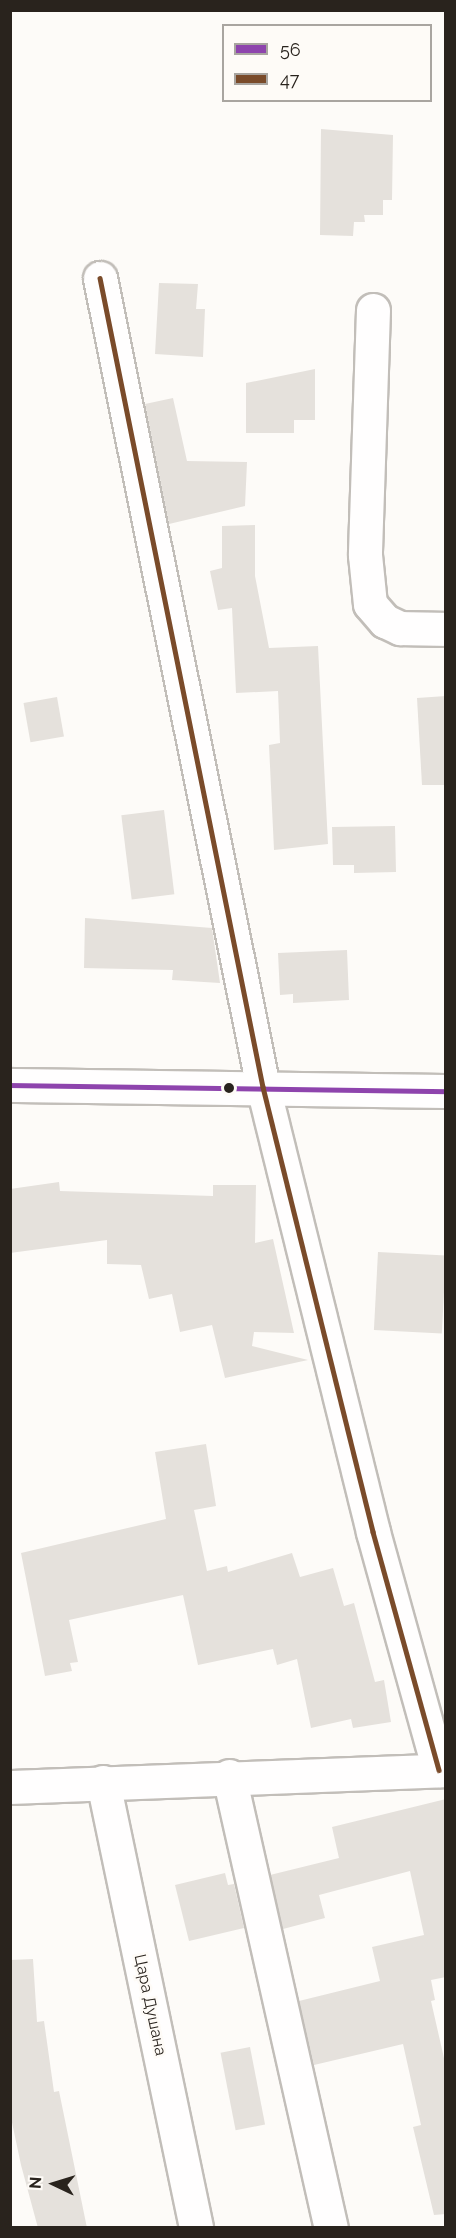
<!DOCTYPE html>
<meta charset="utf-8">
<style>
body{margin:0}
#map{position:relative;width:456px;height:2238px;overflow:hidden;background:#fdfbf8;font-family:Raleway,sans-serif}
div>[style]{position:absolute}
.building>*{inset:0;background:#e5e1dc;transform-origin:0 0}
.roads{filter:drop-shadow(2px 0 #c2beb9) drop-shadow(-2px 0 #c2beb9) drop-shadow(0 2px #c2beb9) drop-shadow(0 -2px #c2beb9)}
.minor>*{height:33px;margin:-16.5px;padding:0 16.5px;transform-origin:16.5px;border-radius:16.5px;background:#fffefe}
.bus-1>*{height:4.5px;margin:-2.25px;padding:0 2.25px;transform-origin:2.25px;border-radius:2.25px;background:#8e44ad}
.bus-2>*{height:4.5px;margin:-2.25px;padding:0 2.25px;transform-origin:2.25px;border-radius:2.25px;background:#7a4b2a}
.dots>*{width:16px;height:16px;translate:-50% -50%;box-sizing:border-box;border:3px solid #fefbf7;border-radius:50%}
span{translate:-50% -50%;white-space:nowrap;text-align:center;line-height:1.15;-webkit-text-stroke:5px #fefbf7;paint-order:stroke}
.street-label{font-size:16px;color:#29231d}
.frame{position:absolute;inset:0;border:12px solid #29231d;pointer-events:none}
.legend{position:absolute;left:222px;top:24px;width:210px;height:78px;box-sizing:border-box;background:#fefbf7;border:2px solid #a9a5a0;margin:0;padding:8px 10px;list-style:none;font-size:18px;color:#29231d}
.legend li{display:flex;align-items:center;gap:12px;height:30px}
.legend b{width:30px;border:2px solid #a9a5a0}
.north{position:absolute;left:24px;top:2154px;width:60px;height:60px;-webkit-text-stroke:4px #fefbf7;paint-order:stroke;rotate:274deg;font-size:16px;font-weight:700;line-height:24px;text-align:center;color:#29231d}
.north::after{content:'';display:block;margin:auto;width:21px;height:27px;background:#29231d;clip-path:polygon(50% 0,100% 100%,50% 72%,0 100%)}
</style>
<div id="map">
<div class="building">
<div style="clip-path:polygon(321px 129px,393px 135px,392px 200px,383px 200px,383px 215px,364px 215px,365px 222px,354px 222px,353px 236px,320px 235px)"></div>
<div style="clip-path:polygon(159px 283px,198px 284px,196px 309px,205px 309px,203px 357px,155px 354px)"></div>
<div style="clip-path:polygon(315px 369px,315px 420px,294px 420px,294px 433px,246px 433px,246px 383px)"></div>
<div style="clip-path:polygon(173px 398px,187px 461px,247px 462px,245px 506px,169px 524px,145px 404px)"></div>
<div style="clip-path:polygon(255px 525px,255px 576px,269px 648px,318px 646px,328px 844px,274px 850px,269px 745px,280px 743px,278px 691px,236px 693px,232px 608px,218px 610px,210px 571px,222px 568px,222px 526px)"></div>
<div style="clip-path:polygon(446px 696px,446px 785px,422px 785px,417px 698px)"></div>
<div style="left:57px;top:697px;width:40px;height:34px;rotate:80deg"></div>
<div style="left:164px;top:810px;width:85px;height:43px;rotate:83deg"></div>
<div style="clip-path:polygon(395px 826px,396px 872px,354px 873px,354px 865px,333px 865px,332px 827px)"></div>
<div style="clip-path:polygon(85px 918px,212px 928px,220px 983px,172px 980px,173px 970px,84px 968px)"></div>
<div style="clip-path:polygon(347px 950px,349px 1000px,293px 1003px,293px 994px,280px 995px,278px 953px)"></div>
<div style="clip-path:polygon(59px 1182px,60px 1191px,213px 1196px,213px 1185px,256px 1185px,255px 1243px,273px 1239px,294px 1333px,254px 1332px,252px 1346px,308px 1360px,225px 1378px,212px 1325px,180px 1332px,172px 1294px,149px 1299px,141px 1265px,107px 1264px,107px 1240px,10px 1253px,10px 1189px)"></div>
<div style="left:378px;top:1252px;width:68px;height:78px;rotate:3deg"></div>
<div style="clip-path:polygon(206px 1444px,216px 1506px,194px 1510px,207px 1571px,227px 1566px,228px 1572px,292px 1553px,300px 1577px,333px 1568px,344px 1606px,354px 1603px,375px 1682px,384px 1680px,391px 1722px,353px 1728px,351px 1719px,311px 1728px,297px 1659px,277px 1665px,273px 1649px,198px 1665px,183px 1595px,69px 1620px,78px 1662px,70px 1663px,72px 1671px,45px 1676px,21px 1553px,166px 1519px,155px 1452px)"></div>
<div style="clip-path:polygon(446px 1799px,446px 1977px,431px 1980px,435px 2000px,431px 2001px,446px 2067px,446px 2214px,434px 2215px,413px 2127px,421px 2125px,403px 2044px,314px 2065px,299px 2001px,380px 1981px,372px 1947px,424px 1935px,410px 1871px,319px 1895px,325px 1918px,283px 1929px,270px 1875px,339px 1858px,332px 1827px)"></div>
<div style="clip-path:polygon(225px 1873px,228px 1885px,234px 1884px,244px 1928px,189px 1941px,175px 1885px)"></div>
<div style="clip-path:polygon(33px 1959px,37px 2022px,44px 2021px,54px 2092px,59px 2091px,87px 2228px,38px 2228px,21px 2165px,10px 2113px,10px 1960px)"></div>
<div style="left:250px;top:2047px;width:79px;height:30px;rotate:79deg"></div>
</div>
<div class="roads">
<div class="minor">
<div style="left:100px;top:278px;width:825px;rotate:78.61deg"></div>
<div style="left:263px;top:1087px;width:458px;rotate:76.1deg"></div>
<div style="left:373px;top:1532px;width:247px;rotate:74.5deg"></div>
<div style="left:373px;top:310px;width:245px;rotate:91.9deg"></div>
<div style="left:365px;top:555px;width:49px;rotate:84.2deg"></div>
<div style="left:370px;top:604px;width:23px;rotate:49deg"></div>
<div style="left:385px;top:621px;width:17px;rotate:25deg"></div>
<div style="left:400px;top:628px;width:46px;rotate:1.2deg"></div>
<div style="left:10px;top:1085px;width:436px;rotate:0.8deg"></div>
<div style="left:229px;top:1776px;width:463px;rotate:77.3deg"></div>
<div style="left:103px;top:1782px;width:456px;rotate:78.2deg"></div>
<div style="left:10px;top:1787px;width:436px;rotate:-2.2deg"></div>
</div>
</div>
<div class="bus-1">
<div style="left:10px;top:1085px;width:436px;rotate:0.8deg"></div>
</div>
<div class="bus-2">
<div style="left:100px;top:278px;width:825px;rotate:78.61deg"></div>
<div style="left:263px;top:1087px;width:458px;rotate:76.1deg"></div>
<div style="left:373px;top:1532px;width:247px;rotate:74.5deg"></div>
</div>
<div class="dots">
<div style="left:229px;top:1088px;background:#29231d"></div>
</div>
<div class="street-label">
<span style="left:150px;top:2005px;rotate:78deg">Цара Душана</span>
</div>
<div class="frame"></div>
<ul class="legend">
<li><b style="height:8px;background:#8e44ad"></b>56</li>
<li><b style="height:8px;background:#7a4b2a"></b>47</li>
</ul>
<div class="north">N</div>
</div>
